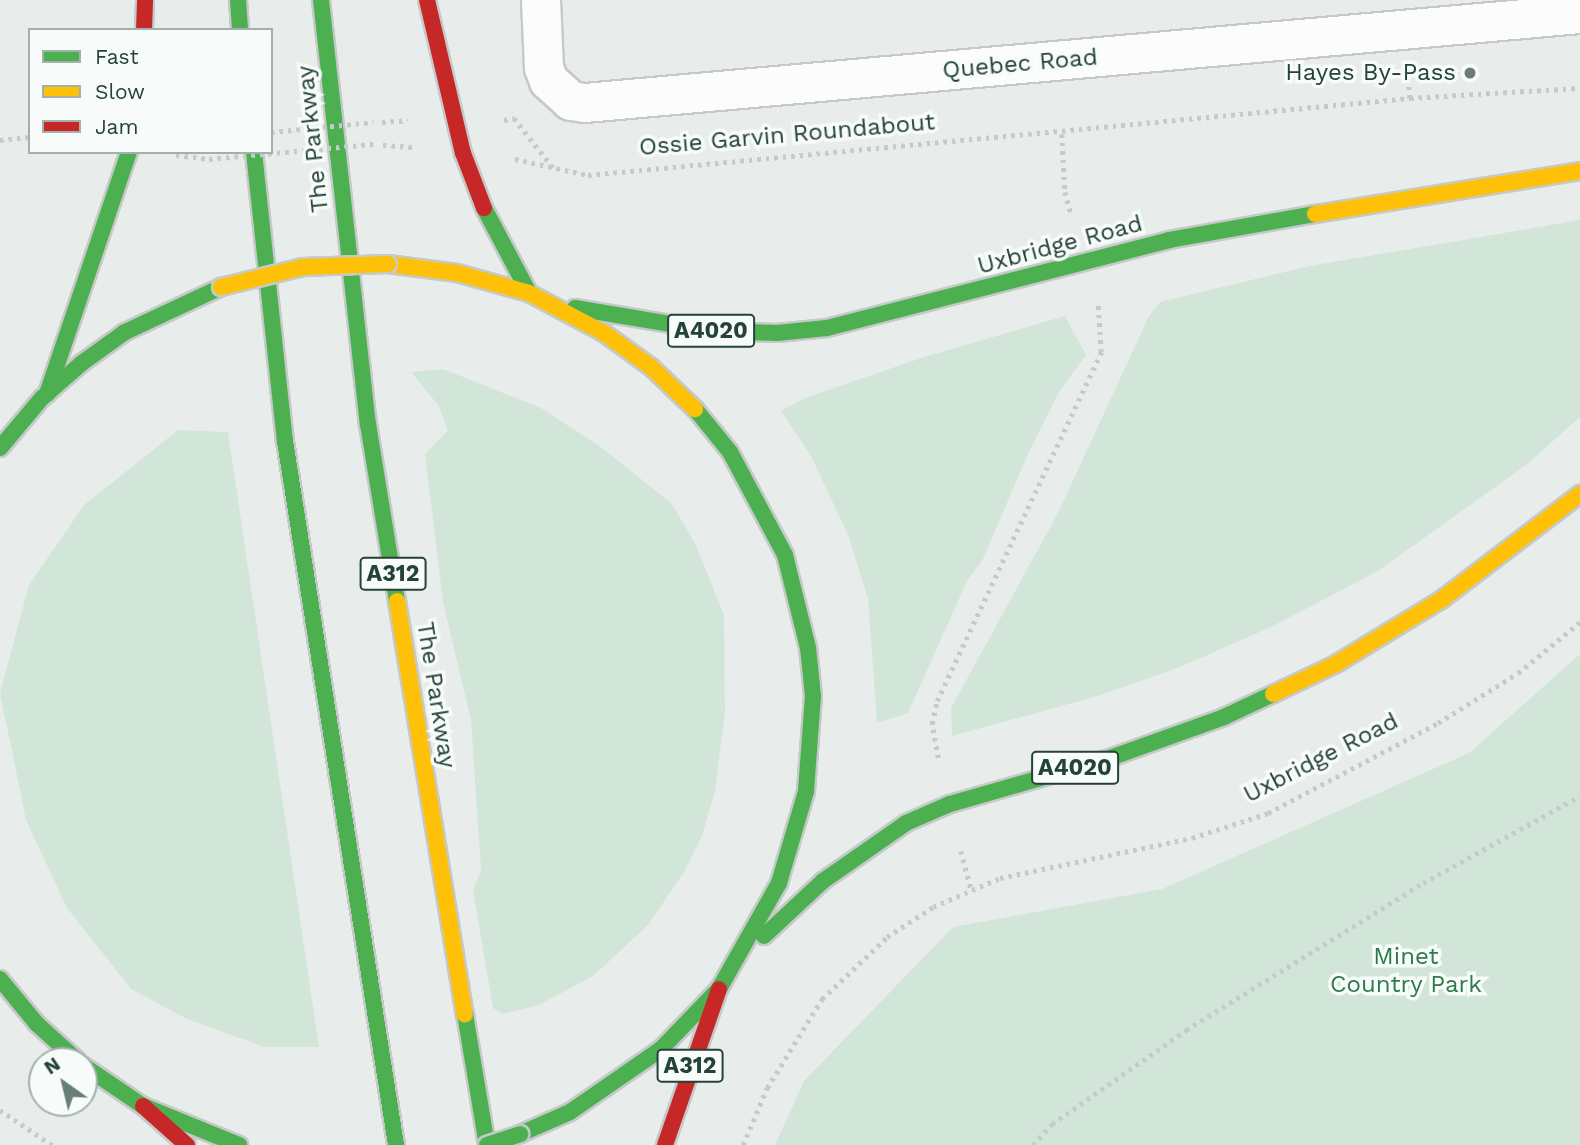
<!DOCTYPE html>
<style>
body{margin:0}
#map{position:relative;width:1580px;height:1145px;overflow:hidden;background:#e8edeb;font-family:"Work Sans",sans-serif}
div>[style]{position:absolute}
.green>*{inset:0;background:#d1e6d8}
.path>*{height:4.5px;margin-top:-2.25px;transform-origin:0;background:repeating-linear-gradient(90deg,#c3ccca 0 3.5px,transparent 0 8.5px)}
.roads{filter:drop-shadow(2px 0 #c5cac8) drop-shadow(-2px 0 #c5cac8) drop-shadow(0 2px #c5cac8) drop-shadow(0 -2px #c5cac8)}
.street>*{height:38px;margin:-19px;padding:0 19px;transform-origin:19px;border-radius:19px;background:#fcfcfc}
.fast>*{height:16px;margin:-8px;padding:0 8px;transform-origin:8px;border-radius:8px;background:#4caf50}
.slow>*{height:16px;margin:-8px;padding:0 8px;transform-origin:8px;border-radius:8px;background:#ffc107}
.jam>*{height:16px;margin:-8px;padding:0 8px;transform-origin:8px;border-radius:8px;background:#c62828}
.path-bridge>*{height:4.5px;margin-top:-2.25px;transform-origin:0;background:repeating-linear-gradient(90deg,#c3ccca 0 3.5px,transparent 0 8.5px)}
.bridges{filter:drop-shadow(2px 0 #c3ccc9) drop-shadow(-2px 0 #c3ccc9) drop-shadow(0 2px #c3ccc9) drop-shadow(0 -2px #c3ccc9)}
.fast-bridge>*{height:16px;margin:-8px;padding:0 8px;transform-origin:8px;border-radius:8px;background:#4caf50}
.slow-bridge>*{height:16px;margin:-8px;padding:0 8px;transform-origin:8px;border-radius:8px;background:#ffc107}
.dots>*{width:19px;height:19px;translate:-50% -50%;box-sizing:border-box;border:4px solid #f7fbf9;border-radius:50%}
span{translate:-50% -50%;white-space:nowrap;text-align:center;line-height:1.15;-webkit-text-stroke:7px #f7fbf9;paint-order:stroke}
.shield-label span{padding:2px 5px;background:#f7fbf9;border:2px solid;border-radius:5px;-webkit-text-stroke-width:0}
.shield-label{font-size:23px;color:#24423a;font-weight:700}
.street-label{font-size:24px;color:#24423a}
.poi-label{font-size:24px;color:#24423a}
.right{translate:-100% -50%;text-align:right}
.park-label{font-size:24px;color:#2d7a4b}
.legend{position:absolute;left:28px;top:28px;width:245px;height:126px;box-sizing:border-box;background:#f7fbf9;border:2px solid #a3b1ad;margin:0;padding:9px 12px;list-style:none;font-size:21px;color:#24423a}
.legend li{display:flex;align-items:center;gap:14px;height:35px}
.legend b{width:35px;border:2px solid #a3b1ad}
.north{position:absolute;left:28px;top:1047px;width:70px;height:70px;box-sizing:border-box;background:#f7fbf9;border:2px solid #a3b1ad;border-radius:50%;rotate:326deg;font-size:19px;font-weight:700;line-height:28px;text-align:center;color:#24423a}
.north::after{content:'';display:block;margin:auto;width:24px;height:32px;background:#697e78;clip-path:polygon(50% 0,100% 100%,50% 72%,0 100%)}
</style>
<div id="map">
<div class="green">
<div style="clip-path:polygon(1580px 220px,1580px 417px,1526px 465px,1378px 571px,1271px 627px,1180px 667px,1098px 696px,952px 736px,951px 708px,1058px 513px,1149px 316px,1160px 302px,1310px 266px)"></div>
<div style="clip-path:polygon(1065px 316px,1086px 355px,1059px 392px,1028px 454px,983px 559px,967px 581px,908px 713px,877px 723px,868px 599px,848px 535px,811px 456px,781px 411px,805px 398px,924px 357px)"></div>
<div style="clip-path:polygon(443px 369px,541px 408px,601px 447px,671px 503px,695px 543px,724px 615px,725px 712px,715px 791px,702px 836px,684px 872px,648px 925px,593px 976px,539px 1005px,503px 1014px,493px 1008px,473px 890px,481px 871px,471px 720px,443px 602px,425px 454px,448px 430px,438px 405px,411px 372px)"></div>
<div style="clip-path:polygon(178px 430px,228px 432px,319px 1047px,264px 1047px,187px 1019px,131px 989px,67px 908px,26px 820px,0 693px,29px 585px,84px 505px)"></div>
<div style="clip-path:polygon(1580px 654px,1580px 1145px,775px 1145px,804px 1081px,953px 927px,1162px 889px,1469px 753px)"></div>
</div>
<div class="path">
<div style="left:1408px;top:78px;width:20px;rotate:84deg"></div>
<div style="left:504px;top:120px;width:10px;rotate:-11deg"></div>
<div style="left:514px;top:118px;width:65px;rotate:51.9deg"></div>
<div style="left:382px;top:122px;width:26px;rotate:-4deg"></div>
<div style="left:1062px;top:134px;width:58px;rotate:87deg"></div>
<div style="left:1065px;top:192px;width:25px;rotate:74deg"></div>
<div style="left:0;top:140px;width:30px;rotate:-6deg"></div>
<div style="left:383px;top:145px;width:30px;rotate:4deg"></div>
<div style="left:176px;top:155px;width:33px;rotate:7deg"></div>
<div style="left:515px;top:159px;width:75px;rotate:12.4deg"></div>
<div style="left:588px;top:175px;width:826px;rotate:-5.35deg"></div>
<div style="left:1410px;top:98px;width:170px;rotate:-3.4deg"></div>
<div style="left:938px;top:758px;width:35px;rotate:-100deg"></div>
<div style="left:932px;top:724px;width:24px;rotate:-78deg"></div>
<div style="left:937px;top:701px;width:386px;rotate:-64.8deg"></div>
<div style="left:1101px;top:352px;width:48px;rotate:-93.6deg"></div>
<div style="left:961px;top:851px;width:38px;rotate:75deg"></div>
<div style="left:0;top:1110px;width:63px;rotate:33.9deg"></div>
<div style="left:743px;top:1145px;width:62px;rotate:-67.2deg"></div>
<div style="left:767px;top:1088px;width:105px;rotate:-58.3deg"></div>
<div style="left:822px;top:999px;width:90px;rotate:-43.6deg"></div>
<div style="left:887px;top:937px;width:55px;rotate:-33.1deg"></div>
<div style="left:933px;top:907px;width:73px;rotate:-23.4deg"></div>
<div style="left:1000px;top:878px;width:196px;rotate:-11.8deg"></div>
<div style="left:1192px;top:838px;width:80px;rotate:-18.2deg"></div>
<div style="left:1268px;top:813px;width:192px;rotate:-27.9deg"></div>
<div style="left:1438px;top:723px;width:94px;rotate:-32deg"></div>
<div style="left:1518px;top:673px;width:80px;rotate:-39.4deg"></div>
<div style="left:1033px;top:1145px;width:28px;rotate:-48deg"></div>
<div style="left:1052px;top:1124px;width:164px;rotate:-35deg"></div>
<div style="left:1186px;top:1030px;width:279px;rotate:-31.8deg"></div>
<div style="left:1423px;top:883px;width:179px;rotate:-29deg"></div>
</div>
<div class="roads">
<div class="street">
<div style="left:541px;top:0;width:68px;rotate:87.5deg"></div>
<div style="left:544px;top:68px;width:14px;rotate:69deg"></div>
<div style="left:549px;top:81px;width:30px;rotate:42deg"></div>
<div style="left:571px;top:101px;width:14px;rotate:8deg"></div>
<div style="left:585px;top:103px;width:999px;rotate:-5.11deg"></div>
</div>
<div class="fast">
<div style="left:238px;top:0;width:30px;rotate:86deg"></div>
<div style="left:321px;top:0;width:427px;rotate:83.7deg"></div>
<div style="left:368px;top:424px;width:179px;rotate:80.7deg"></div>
<div style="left:254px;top:152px;width:291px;rotate:83.9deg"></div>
<div style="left:285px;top:441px;width:713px;rotate:81.04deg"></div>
<div style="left:484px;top:208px;width:96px;rotate:62.1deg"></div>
<div style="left:575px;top:308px;width:140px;rotate:9.5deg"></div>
<div style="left:713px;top:331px;width:64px;rotate:1.8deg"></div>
<div style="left:777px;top:333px;width:50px;rotate:-5.7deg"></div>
<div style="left:827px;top:328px;width:353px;rotate:-14.4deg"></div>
<div style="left:1169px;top:240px;width:148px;rotate:-10.1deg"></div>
<div style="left:47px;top:394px;width:256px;rotate:-71.3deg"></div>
<div style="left:0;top:448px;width:65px;rotate:-50deg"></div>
<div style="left:42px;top:398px;width:53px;rotate:-41.2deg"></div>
<div style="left:82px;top:363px;width:53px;rotate:-35.8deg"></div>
<div style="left:125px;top:332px;width:106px;rotate:-25.1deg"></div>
<div style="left:764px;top:936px;width:81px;rotate:-43deg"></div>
<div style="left:823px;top:881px;width:101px;rotate:-34.9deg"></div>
<div style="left:906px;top:823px;width:48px;rotate:-23.4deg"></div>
<div style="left:950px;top:804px;width:163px;rotate:-16deg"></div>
<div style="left:1107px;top:759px;width:124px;rotate:-19.7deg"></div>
<div style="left:1224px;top:717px;width:54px;rotate:-25.1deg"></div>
<div style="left:0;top:979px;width:58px;rotate:50.6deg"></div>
<div style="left:37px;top:1024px;width:55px;rotate:42.1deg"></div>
<div style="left:465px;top:1014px;width:133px;rotate:80.5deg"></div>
<div style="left:84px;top:1066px;width:71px;rotate:34.1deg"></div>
<div style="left:143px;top:1106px;width:104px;rotate:22.1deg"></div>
<div style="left:520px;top:1134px;width:55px;rotate:-23.7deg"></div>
<div style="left:570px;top:1112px;width:111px;rotate:-34.7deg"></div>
<div style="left:661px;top:1049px;width:83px;rotate:-46deg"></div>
<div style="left:719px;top:989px;width:122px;rotate:-60.5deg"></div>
<div style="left:779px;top:883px;width:96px;rotate:-73.6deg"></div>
<div style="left:806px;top:791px;width:95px;rotate:-85.8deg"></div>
<div style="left:813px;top:696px;width:48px;rotate:-95.9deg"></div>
<div style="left:808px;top:648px;width:96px;rotate:-103.9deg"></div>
<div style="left:785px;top:555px;width:117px;rotate:-118.1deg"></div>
<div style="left:730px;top:452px;width:55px;rotate:-129.1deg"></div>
</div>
<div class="slow">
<div style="left:1315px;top:214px;width:268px;rotate:-9.2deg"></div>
<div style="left:388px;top:264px;width:70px;rotate:7.4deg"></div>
<div style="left:457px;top:273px;width:75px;rotate:15.5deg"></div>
<div style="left:529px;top:293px;width:85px;rotate:28.1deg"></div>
<div style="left:604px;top:333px;width:58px;rotate:35.9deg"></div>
<div style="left:651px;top:367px;width:61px;rotate:43.7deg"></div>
<div style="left:397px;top:601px;width:419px;rotate:80.7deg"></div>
<div style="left:1273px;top:694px;width:70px;rotate:-25.5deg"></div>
<div style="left:1336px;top:664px;width:123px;rotate:-31.4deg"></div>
<div style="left:1441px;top:600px;width:175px;rotate:-37.3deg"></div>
</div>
<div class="jam">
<div style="left:427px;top:0;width:157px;rotate:76.8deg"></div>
<div style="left:463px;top:153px;width:59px;rotate:69.1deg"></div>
<div style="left:144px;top:30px;width:30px;rotate:-88deg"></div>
<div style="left:143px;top:1106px;width:59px;rotate:41.6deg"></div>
<div style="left:665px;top:1145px;width:165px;rotate:-70.9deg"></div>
</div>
</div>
<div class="path-bridge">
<div style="left:271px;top:132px;width:103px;rotate:-5.5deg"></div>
<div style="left:209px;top:159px;width:167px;rotate:-5.2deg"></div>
</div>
<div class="bridges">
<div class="fast-bridge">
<div style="left:487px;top:1145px;width:35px;rotate:-18deg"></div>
</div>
<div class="slow-bridge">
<div style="left:221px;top:287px;width:84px;rotate:-13.7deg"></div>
<div style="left:303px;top:267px;width:85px;rotate:-2deg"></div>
</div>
</div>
<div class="dots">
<div style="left:1470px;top:73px;background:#697e78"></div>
</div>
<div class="shield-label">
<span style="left:711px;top:331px">A4020</span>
<span style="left:393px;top:574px">A312</span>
<span style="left:1075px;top:768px">A4020</span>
<span style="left:690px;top:1066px">A312</span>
</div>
<div class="street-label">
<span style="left:1020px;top:64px;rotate:-5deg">Quebec Road</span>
<span style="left:787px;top:135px;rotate:-5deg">Ossie Garvin Roundabout</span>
<span style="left:313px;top:139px;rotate:-96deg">The Parkway</span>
<span style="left:1060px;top:245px;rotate:-15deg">Uxbridge Road</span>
<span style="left:436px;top:695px;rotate:81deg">The Parkway</span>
<span style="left:1321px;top:758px;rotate:-27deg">Uxbridge Road</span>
</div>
<div class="poi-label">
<span class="right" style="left:1456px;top:73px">Hayes By-Pass</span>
</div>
<div class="park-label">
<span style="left:1406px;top:971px">Minet<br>Country Park</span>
</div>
<ul class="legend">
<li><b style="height:9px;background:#4caf50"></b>Fast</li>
<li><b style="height:9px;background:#ffc107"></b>Slow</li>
<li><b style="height:9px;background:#c62828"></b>Jam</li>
</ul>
<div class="north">N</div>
</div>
